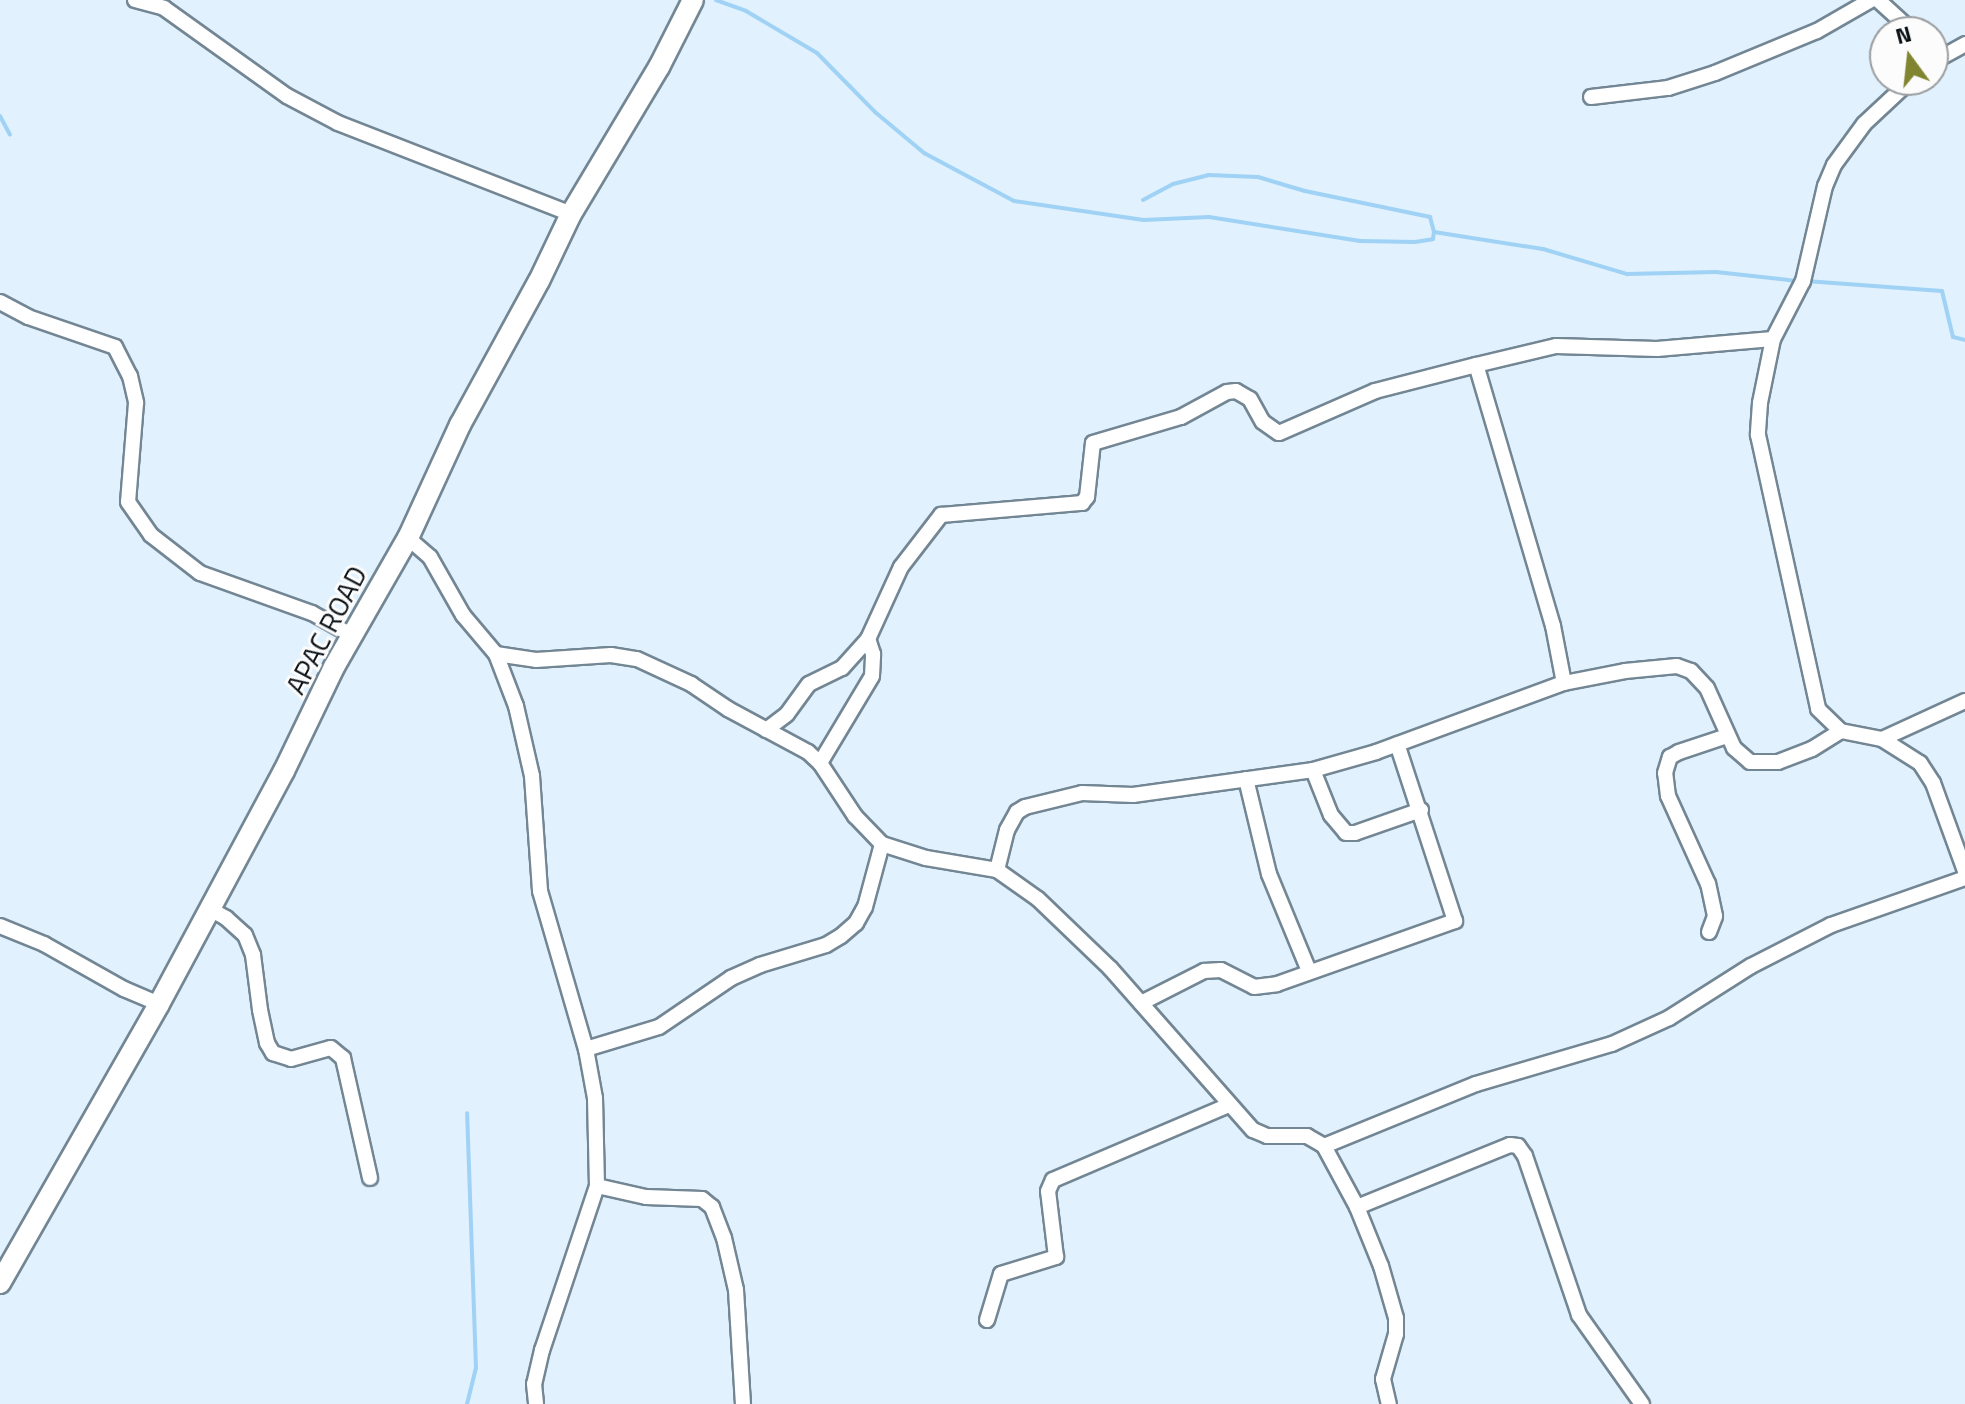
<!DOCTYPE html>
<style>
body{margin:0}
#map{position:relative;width:1965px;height:1404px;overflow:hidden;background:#e1f1fd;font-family:"Titillium Web",sans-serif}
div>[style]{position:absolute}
.stream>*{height:4px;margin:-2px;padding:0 2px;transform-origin:2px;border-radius:2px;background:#9fd2f5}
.roads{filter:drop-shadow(2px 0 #738694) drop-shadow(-2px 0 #738694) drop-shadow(0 2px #738694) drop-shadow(0 -2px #738694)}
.street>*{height:14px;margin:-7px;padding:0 7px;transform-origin:7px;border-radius:7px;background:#fff}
.secondary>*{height:20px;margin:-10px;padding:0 10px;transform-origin:10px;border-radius:10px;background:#fff}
span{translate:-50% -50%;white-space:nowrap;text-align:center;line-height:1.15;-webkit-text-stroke:6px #fcfcfc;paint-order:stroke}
.street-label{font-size:28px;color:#0a1116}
.north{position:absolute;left:1869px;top:16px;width:80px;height:80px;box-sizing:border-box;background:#fcfcfc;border:2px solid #9b9ea0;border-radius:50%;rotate:345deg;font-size:22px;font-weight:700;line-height:32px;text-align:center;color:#0a1116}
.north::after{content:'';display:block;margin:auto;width:28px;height:36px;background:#828530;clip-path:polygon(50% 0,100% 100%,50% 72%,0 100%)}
</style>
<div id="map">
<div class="stream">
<div style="left:716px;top:0;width:32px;rotate:20deg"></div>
<div style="left:746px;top:11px;width:82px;rotate:30.6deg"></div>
<div style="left:817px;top:53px;width:83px;rotate:45.5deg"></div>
<div style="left:875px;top:112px;width:64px;rotate:39.9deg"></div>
<div style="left:924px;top:153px;width:102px;rotate:28.1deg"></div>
<div style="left:1014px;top:201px;width:131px;rotate:8.3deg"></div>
<div style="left:1144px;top:220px;width:65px;rotate:-2.6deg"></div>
<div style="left:1209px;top:217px;width:153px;rotate:9deg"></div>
<div style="left:1360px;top:241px;width:55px;rotate:1deg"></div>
<div style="left:1415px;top:242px;width:18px;rotate:-9deg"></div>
<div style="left:1433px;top:239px;width:7px;rotate:-82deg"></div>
<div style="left:1434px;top:232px;width:110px;rotate:8.9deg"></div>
<div style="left:1543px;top:249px;width:88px;rotate:16.6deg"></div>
<div style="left:1627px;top:274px;width:89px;rotate:-1.3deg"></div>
<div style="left:1716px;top:272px;width:81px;rotate:6.3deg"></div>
<div style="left:0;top:116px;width:21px;rotate:62deg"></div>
<div style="left:1143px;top:200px;width:34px;rotate:-28deg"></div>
<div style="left:1173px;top:184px;width:36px;rotate:-14deg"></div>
<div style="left:1208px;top:175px;width:50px;rotate:2.3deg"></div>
<div style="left:1258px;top:177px;width:49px;rotate:16.6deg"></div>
<div style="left:1305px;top:191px;width:128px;rotate:11.7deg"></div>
<div style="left:1430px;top:217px;width:16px;rotate:75deg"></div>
<div style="left:1806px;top:281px;width:136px;rotate:4.2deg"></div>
<div style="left:1942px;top:291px;width:47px;rotate:76.6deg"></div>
<div style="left:1953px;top:337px;width:12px;rotate:14deg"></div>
<div style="left:467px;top:1404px;width:37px;rotate:-76deg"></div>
<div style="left:476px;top:1368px;width:255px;rotate:-92deg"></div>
</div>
<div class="roads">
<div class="street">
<div style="left:135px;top:0;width:30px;rotate:15deg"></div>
<div style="left:164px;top:8px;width:151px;rotate:35.6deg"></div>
<div style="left:287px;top:96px;width:58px;rotate:27.9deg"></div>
<div style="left:338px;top:123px;width:250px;rotate:21.3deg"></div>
<div style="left:1878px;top:0;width:47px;rotate:42.4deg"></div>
<div style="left:1933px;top:62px;width:37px;rotate:-29deg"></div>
<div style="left:1911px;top:80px;width:64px;rotate:136.9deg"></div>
<div style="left:1864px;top:124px;width:51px;rotate:126.2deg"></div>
<div style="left:1834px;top:165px;width:23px;rotate:113deg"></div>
<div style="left:1825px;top:186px;width:98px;rotate:103deg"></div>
<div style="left:1803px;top:281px;width:65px;rotate:117.3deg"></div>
<div style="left:1773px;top:339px;width:65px;rotate:101.5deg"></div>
<div style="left:1760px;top:403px;width:32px;rotate:94deg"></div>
<div style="left:1758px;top:435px;width:280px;rotate:77.6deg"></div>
<div style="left:1818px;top:709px;width:32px;rotate:44deg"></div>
<div style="left:1841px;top:731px;width:42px;rotate:11deg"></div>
<div style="left:1882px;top:739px;width:45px;rotate:32.3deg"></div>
<div style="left:1920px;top:763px;width:24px;rotate:57deg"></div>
<div style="left:1933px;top:783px;width:94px;rotate:70deg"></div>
<div style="left:1591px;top:97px;width:78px;rotate:-6.7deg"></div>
<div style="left:1668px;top:88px;width:49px;rotate:-17.7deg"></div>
<div style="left:1715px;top:73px;width:110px;rotate:-22.4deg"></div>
<div style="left:1817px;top:31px;width:62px;rotate:-29.9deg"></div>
<div style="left:0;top:302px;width:32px;rotate:28deg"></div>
<div style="left:28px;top:317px;width:92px;rotate:19deg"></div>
<div style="left:115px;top:347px;width:33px;rotate:63deg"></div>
<div style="left:130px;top:376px;width:28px;rotate:77deg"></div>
<div style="left:136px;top:403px;width:99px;rotate:94.6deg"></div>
<div style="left:128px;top:502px;width:40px;rotate:55.1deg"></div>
<div style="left:151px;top:535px;width:62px;rotate:37.8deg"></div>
<div style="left:200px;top:573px;width:119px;rotate:19.7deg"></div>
<div style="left:312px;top:613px;width:47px;rotate:29.3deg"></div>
<div style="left:408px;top:538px;width:29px;rotate:41deg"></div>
<div style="left:430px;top:557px;width:67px;rotate:60.4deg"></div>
<div style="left:463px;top:615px;width:51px;rotate:49.8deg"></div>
<div style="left:496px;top:654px;width:56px;rotate:69deg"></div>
<div style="left:516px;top:706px;width:72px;rotate:77.1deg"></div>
<div style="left:532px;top:776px;width:115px;rotate:86deg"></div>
<div style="left:540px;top:891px;width:165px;rotate:73.8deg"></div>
<div style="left:586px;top:1049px;width:50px;rotate:79.6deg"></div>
<div style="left:595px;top:1098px;width:88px;rotate:88.7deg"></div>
<div style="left:597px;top:1186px;width:173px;rotate:108.5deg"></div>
<div style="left:542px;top:1350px;width:35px;rotate:103deg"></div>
<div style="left:534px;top:1384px;width:20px;rotate:84deg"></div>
<div style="left:496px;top:654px;width:40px;rotate:8.5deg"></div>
<div style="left:536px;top:660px;width:75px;rotate:-3.8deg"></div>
<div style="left:611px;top:655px;width:26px;rotate:9deg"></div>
<div style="left:637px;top:659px;width:60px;rotate:24.8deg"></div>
<div style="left:691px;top:684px;width:45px;rotate:34deg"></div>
<div style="left:728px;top:709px;width:91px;rotate:28.3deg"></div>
<div style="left:808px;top:752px;width:16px;rotate:43deg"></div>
<div style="left:820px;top:763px;width:64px;rotate:56.6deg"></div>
<div style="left:855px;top:816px;width:39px;rotate:46deg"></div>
<div style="left:882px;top:844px;width:46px;rotate:17.7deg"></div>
<div style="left:926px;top:858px;width:72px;rotate:9.6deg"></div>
<div style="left:997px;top:870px;width:50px;rotate:35.3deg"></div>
<div style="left:1038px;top:899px;width:100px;rotate:43.8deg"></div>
<div style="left:1110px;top:968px;width:216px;rotate:48.6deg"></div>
<div style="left:1253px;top:1130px;width:15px;rotate:23deg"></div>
<div style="left:1267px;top:1136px;width:40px"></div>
<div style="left:1307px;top:1136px;width:20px;rotate:30deg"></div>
<div style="left:1324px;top:1146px;width:69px;rotate:61.6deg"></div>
<div style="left:1357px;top:1207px;width:64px;rotate:67.9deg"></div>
<div style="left:1381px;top:1266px;width:54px;rotate:73.9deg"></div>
<div style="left:1396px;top:1318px;width:16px;rotate:90deg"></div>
<div style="left:1396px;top:1334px;width:47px;rotate:106.1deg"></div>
<div style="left:1383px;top:1379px;width:26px;rotate:77deg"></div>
<div style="left:1564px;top:683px;width:58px;rotate:-100.9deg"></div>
<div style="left:1553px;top:626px;width:272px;rotate:-106.4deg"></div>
<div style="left:1476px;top:365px;width:82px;rotate:-13.4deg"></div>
<div style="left:1556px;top:346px;width:101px;rotate:1.7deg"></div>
<div style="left:1657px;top:349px;width:116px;rotate:-4.9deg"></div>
<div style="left:766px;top:730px;width:26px;rotate:-37deg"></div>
<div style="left:787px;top:714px;width:37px;rotate:-54deg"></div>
<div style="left:809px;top:684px;width:37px;rotate:-26deg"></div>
<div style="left:842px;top:668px;width:39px;rotate:-48deg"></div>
<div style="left:868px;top:639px;width:79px;rotate:-65.4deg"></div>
<div style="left:901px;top:567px;width:66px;rotate:-52.4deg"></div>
<div style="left:941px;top:515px;width:142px;rotate:-4.9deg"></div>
<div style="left:1082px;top:503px;width:8px;rotate:-50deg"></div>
<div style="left:1087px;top:497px;width:54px;rotate:-83.7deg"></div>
<div style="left:1093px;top:443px;width:92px;rotate:-16.5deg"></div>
<div style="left:1181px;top:417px;width:52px;rotate:-28.5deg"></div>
<div style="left:1227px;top:392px;width:9px;rotate:-6deg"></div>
<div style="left:1236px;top:391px;width:16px;rotate:30deg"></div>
<div style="left:1250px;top:399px;width:26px;rotate:61deg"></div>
<div style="left:1263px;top:422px;width:19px;rotate:35deg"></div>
<div style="left:1279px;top:433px;width:105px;rotate:-23.6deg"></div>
<div style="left:1375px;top:391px;width:104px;rotate:-14.4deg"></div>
<div style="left:1882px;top:739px;width:91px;rotate:-24.6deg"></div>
<div style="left:820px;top:763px;width:101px;rotate:-59.1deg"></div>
<div style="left:872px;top:676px;width:22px;rotate:-87deg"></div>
<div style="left:873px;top:654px;width:16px;rotate:-108deg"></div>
<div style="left:1313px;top:770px;width:48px;rotate:68.2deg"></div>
<div style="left:1331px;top:815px;width:23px;rotate:50deg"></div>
<div style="left:1346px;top:833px;width:9px"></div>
<div style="left:1355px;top:833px;width:70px;rotate:-19.2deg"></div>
<div style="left:1246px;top:779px;width:98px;rotate:76.4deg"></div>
<div style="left:1269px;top:874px;width:105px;rotate:67.6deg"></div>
<div style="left:997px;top:870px;width:41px;rotate:-76deg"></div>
<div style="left:1007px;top:830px;width:21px;rotate:-61deg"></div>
<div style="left:1017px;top:812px;width:9px;rotate:-32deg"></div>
<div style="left:1025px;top:807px;width:59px;rotate:-13.8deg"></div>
<div style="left:1082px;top:793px;width:51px;rotate:2.2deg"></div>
<div style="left:1133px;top:795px;width:182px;rotate:-7.9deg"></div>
<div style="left:1313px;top:770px;width:66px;rotate:-15.9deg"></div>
<div style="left:1376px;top:752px;width:200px;rotate:-20.2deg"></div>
<div style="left:1564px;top:683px;width:62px;rotate:-11.1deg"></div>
<div style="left:1625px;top:671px;width:52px;rotate:-5.5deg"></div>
<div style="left:1677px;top:666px;width:15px;rotate:20deg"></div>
<div style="left:1691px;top:671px;width:23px;rotate:47deg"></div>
<div style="left:1707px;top:688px;width:66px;rotate:65.8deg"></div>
<div style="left:1734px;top:748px;width:21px;rotate:41deg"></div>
<div style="left:1750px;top:762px;width:28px"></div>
<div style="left:1778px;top:762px;width:36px;rotate:-21deg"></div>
<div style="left:1812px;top:749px;width:34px;rotate:-32deg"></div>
<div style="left:208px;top:908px;width:21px;rotate:29deg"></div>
<div style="left:226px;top:918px;width:25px;rotate:42deg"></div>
<div style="left:245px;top:935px;width:22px;rotate:68deg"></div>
<div style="left:253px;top:955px;width:55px;rotate:82.7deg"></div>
<div style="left:260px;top:1010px;width:34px;rotate:78deg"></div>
<div style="left:267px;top:1043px;width:12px;rotate:59deg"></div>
<div style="left:273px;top:1053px;width:19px;rotate:18deg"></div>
<div style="left:291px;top:1059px;width:41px;rotate:-15.4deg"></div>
<div style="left:331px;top:1048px;width:16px;rotate:40deg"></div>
<div style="left:343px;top:1058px;width:123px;rotate:77.3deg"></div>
<div style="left:0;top:926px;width:48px;rotate:22.2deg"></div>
<div style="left:44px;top:944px;width:92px;rotate:29.4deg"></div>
<div style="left:124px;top:989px;width:38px;rotate:23deg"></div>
<div style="left:1709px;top:932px;width:17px;rotate:-69deg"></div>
<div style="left:1715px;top:916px;width:33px;rotate:-102deg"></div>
<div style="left:1708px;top:884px;width:97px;rotate:-114.4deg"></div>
<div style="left:1668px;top:796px;width:23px;rotate:-97deg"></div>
<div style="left:1665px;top:773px;width:17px;rotate:-73deg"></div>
<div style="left:1670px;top:757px;width:10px;rotate:-29deg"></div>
<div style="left:1679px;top:752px;width:51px;rotate:-18.4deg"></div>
<div style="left:1141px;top:1003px;width:71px;rotate:-26.9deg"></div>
<div style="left:1204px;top:971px;width:17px;rotate:-3deg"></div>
<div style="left:1221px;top:970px;width:37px;rotate:27deg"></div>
<div style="left:1254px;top:987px;width:23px;rotate:-7deg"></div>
<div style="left:1277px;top:984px;width:189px;rotate:-19.5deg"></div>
<div style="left:1455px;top:921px;width:186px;rotate:-108.1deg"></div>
<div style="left:586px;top:1049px;width:76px;rotate:-16.8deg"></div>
<div style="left:659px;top:1027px;width:87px;rotate:-34.2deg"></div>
<div style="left:731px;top:978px;width:32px;rotate:-24deg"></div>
<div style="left:760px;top:965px;width:69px;rotate:-16.9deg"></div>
<div style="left:826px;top:945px;width:17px;rotate:-31deg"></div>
<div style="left:841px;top:936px;width:20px;rotate:-41deg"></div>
<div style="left:856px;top:923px;width:18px;rotate:-61deg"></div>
<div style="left:865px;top:907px;width:65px;rotate:-74.9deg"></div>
<div style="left:1324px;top:1146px;width:164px;rotate:-22.2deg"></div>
<div style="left:1476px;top:1084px;width:142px;rotate:-16.4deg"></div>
<div style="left:1612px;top:1044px;width:63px;rotate:-24.5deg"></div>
<div style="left:1669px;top:1018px;width:97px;rotate:-32.4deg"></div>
<div style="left:1751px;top:966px;width:90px;rotate:-27.1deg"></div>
<div style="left:1831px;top:925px;width:142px;rotate:-19.3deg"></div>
<div style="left:597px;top:1186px;width:50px;rotate:12.7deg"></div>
<div style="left:646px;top:1197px;width:56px;rotate:2deg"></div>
<div style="left:702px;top:1199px;width:13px;rotate:39deg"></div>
<div style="left:712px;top:1207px;width:33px;rotate:69deg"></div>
<div style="left:724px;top:1238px;width:53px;rotate:77deg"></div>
<div style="left:736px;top:1290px;width:114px;rotate:86.5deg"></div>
<div style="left:1357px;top:1207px;width:165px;rotate:-22.1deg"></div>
<div style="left:1510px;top:1145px;width:8px;rotate:7deg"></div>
<div style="left:1518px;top:1146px;width:12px;rotate:55deg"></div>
<div style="left:1525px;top:1156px;width:168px;rotate:71.2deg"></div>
<div style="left:1579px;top:1315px;width:109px;rotate:54.7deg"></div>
<div style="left:987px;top:1320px;width:48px;rotate:-73.1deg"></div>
<div style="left:1001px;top:1274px;width:58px;rotate:-17.2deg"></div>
<div style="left:1056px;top:1257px;width:66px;rotate:-96.9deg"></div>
<div style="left:1048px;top:1191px;width:12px;rotate:-66deg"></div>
<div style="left:1053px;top:1180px;width:191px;rotate:-23.1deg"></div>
</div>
<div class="secondary">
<div style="left:0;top:1283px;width:321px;rotate:-60.3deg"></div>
<div style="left:159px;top:1004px;width:264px;rotate:-61.8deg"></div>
<div style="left:284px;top:771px;width:115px;rotate:-64.3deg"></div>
<div style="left:334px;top:667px;width:149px;rotate:-60.2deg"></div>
<div style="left:408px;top:538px;width:124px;rotate:-65.3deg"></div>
<div style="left:460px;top:425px;width:164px;rotate:-61.3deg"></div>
<div style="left:539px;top:281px;width:74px;rotate:-64.5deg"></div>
<div style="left:571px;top:214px;width:171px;rotate:-59.1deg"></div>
<div style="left:659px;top:67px;width:75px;rotate:-63.1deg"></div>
</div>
</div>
<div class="street-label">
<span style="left:326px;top:630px;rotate:-62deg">APAC ROAD</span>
</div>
<div class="north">N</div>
</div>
